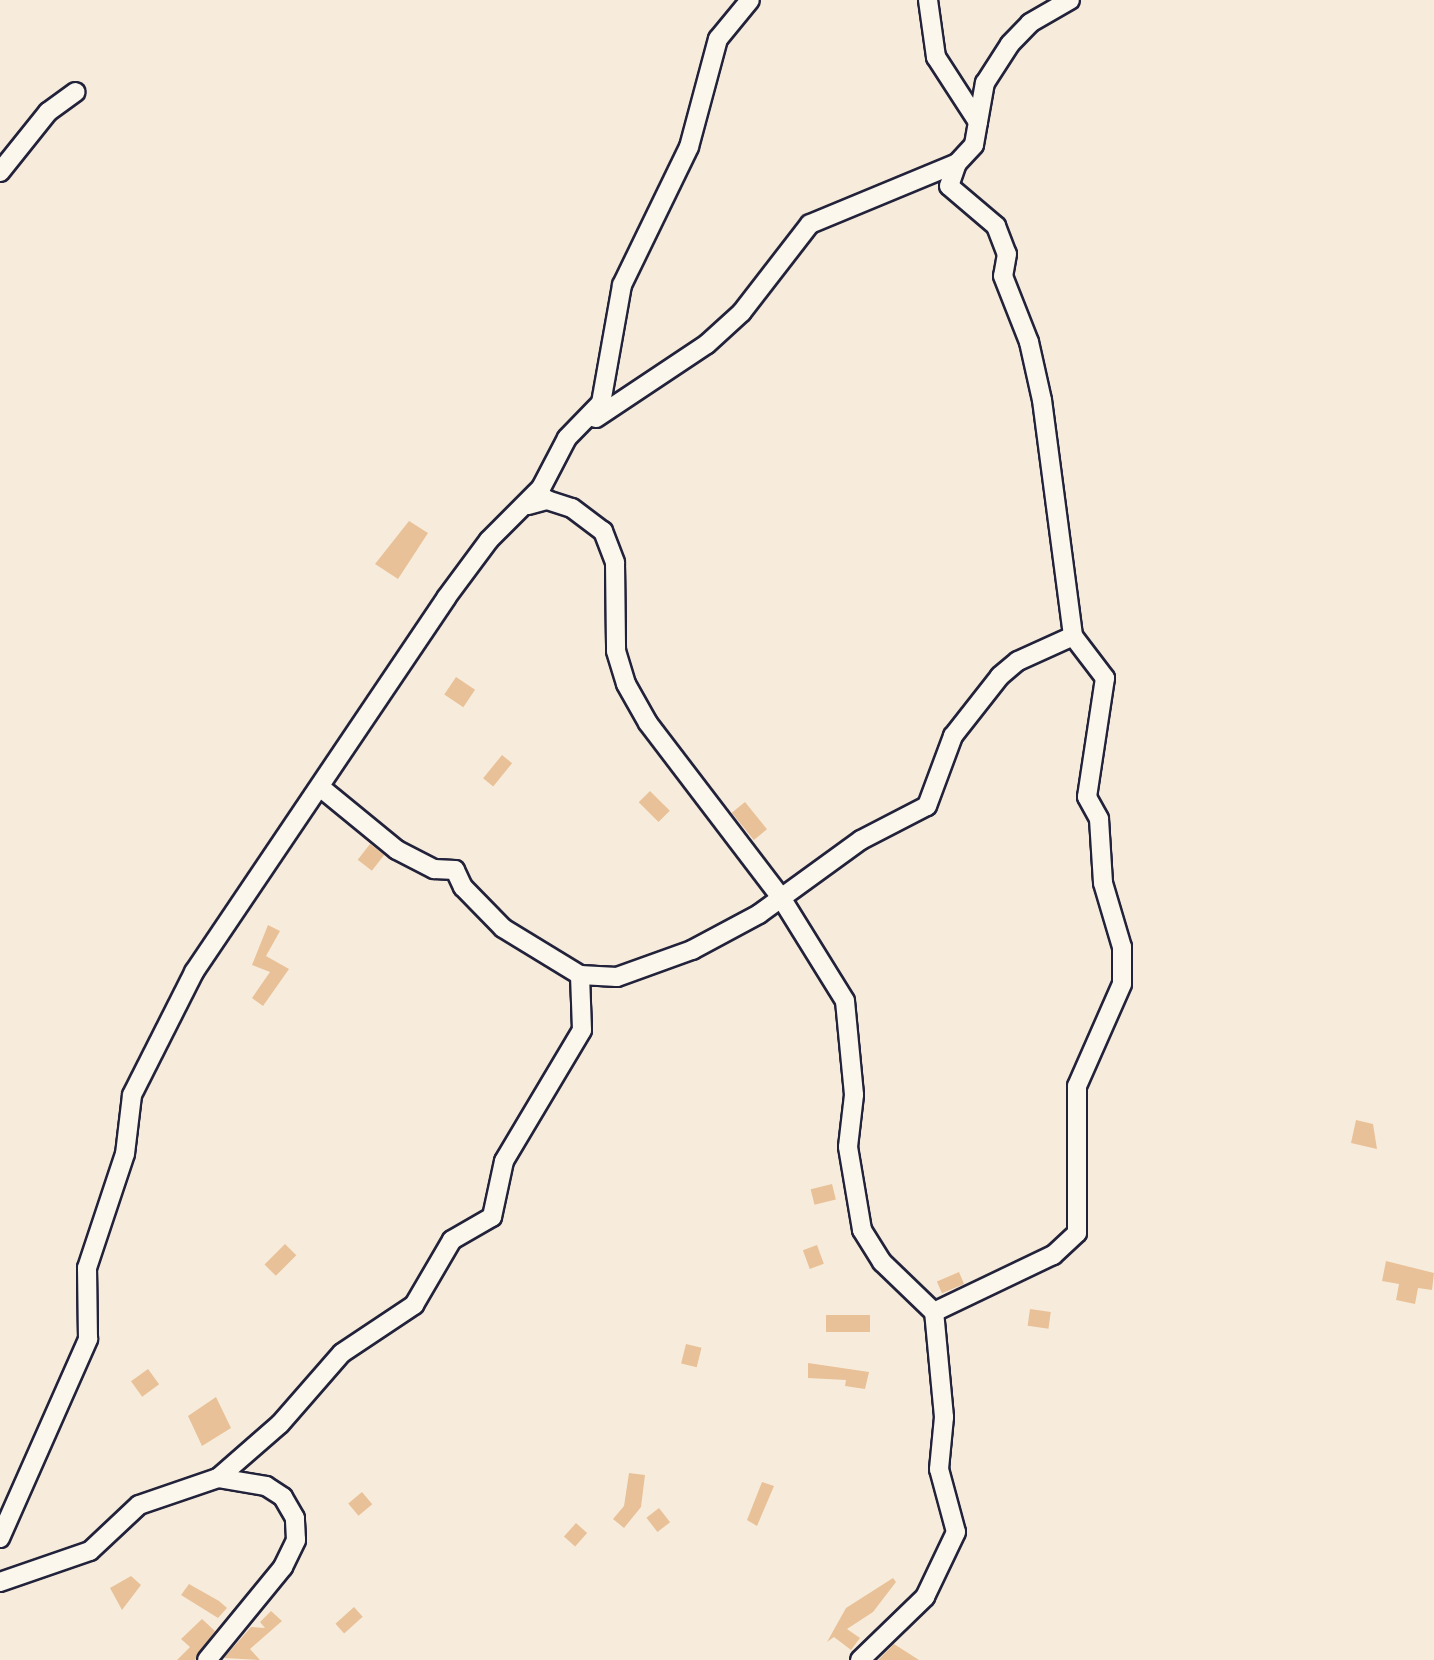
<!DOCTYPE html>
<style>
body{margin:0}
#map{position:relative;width:1434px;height:1660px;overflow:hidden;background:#f7ecdb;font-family:"Shantell Sans",sans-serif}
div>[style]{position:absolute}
.building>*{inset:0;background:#e8c198;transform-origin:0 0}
.roads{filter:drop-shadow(2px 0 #22223b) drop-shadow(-2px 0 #22223b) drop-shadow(0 2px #22223b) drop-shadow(0 -2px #22223b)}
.minor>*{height:18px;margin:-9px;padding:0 9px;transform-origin:9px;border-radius:9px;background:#fbf7ec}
span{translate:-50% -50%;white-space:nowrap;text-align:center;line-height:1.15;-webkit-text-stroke:6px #fbf7ec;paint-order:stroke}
</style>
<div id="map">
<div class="building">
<div style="clip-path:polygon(409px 521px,428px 533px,398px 579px,375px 564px)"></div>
<div style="left:456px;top:677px;width:23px;height:21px;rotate:34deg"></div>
<div style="left:502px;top:755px;width:13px;height:30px;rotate:39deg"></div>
<div style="left:650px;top:791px;width:28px;height:16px;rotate:45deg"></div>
<div style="left:745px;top:802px;width:35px;height:17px;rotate:51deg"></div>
<div style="left:370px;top:844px;width:18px;height:20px;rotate:38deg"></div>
<div style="clip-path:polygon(268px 925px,280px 931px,266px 956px,289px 969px,263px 1006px,252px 998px,270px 972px,252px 965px)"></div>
<div style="clip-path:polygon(1356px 1120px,1373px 1124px,1377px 1149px,1351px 1143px)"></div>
<div style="left:832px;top:1184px;width:16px;height:22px;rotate:76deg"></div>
<div style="left:285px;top:1244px;width:16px;height:29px;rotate:45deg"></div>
<div style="left:817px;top:1245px;width:20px;height:15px;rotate:70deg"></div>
<div style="clip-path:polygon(1386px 1261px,1434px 1273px,1432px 1290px,1418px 1288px,1415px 1304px,1396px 1300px,1399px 1284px,1382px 1281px)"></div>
<div style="left:959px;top:1272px;width:13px;height:24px;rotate:67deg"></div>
<div style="left:1030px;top:1309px;width:21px;height:17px;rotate:8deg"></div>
<div style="left:826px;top:1315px;width:44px;height:17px"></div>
<div style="left:686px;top:1344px;width:16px;height:20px;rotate:14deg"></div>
<div style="clip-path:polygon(808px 1363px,869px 1372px,865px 1389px,845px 1386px,846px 1380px,808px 1378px)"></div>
<div style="left:148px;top:1369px;width:19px;height:21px;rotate:54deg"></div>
<div style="clip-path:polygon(216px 1397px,231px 1428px,202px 1446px,188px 1416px)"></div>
<div style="clip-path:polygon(629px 1473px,645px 1475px,641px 1507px,624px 1528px,613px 1519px,624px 1506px)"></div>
<div style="clip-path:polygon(762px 1482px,774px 1486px,757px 1526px,747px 1520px)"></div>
<div style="left:362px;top:1492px;width:16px;height:18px;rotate:50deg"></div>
<div style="left:659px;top:1508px;width:18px;height:16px;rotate:52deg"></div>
<div style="left:576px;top:1523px;width:15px;height:18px;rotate:42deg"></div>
<div style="clip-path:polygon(131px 1576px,141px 1585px,122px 1610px,110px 1588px)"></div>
<div style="clip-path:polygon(893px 1578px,896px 1582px,873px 1612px,847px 1629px,860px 1638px,851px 1650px,834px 1637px,827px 1642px,846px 1608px)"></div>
<div style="clip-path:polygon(189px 1584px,219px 1601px,227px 1608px,218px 1618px,181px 1595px)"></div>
<div style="left:354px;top:1607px;width:13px;height:25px;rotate:48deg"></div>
<div style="clip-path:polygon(271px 1611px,282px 1621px,250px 1649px,260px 1660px,224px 1658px,251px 1627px,265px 1628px,260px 1622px)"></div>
<div style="clip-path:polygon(202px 1619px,215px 1631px,195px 1660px,177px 1660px,190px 1647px,181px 1639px)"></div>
<div style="clip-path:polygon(894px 1644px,919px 1660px,878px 1660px)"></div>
</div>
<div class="roads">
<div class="minor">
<div style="left:928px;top:0;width:58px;rotate:82deg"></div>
<div style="left:936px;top:57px;width:77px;rotate:57.1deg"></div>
<div style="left:978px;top:122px;width:23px;rotate:100deg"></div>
<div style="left:974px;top:145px;width:25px;rotate:133deg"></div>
<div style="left:957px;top:163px;width:24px;rotate:109deg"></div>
<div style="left:949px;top:186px;width:62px;rotate:40.4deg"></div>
<div style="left:996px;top:226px;width:30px;rotate:69deg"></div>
<div style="left:1007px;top:254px;width:22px;rotate:100deg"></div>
<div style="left:1003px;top:276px;width:71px;rotate:68.5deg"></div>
<div style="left:1029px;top:342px;width:59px;rotate:77.4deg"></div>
<div style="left:1042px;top:400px;width:238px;rotate:82.5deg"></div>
<div style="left:1073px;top:636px;width:53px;rotate:52.7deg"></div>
<div style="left:1105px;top:678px;width:120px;rotate:98.6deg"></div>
<div style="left:1087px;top:797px;width:25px;rotate:61deg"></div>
<div style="left:1099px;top:819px;width:64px;rotate:86.4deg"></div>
<div style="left:1103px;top:883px;width:67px;rotate:73.5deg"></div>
<div style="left:1122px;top:947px;width:37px;rotate:90deg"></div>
<div style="left:1122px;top:984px;width:111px;rotate:113.8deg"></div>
<div style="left:1077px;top:1086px;width:147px;rotate:90deg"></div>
<div style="left:1077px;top:1233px;width:33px;rotate:137deg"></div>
<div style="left:1053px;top:1255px;width:132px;rotate:154.4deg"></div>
<div style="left:978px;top:122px;width:40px;rotate:-80deg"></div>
<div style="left:985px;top:83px;width:46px;rotate:-57.3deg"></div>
<div style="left:1010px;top:44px;width:29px;rotate:-46deg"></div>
<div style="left:1030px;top:23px;width:46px;rotate:-29.9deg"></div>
<div style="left:0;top:172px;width:77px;rotate:-51.3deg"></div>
<div style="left:48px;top:112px;width:34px;rotate:-36deg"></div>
<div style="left:596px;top:418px;width:133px;rotate:-33.7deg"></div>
<div style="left:707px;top:344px;width:47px;rotate:-42.4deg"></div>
<div style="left:742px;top:312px;width:111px;rotate:-52.3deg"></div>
<div style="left:810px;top:224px;width:159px;rotate:-22.5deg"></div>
<div style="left:528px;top:505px;width:20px;rotate:-15deg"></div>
<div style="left:547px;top:500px;width:26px;rotate:18deg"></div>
<div style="left:572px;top:508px;width:39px;rotate:37deg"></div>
<div style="left:603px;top:531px;width:34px;rotate:69deg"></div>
<div style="left:615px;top:563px;width:88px;rotate:89.3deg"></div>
<div style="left:616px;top:651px;width:34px;rotate:73deg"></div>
<div style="left:626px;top:684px;width:45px;rotate:60.6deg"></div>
<div style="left:648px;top:723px;width:218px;rotate:52.7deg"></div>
<div style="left:780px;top:896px;width:123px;rotate:58.2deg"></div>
<div style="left:845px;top:1001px;width:94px;rotate:84.5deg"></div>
<div style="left:854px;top:1095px;width:52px;rotate:96.6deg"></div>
<div style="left:848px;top:1147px;width:84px;rotate:80.4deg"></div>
<div style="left:862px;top:1230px;width:38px;rotate:58deg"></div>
<div style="left:882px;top:1262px;width:72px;rotate:43.9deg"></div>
<div style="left:320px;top:787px;width:99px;rotate:39.3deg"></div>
<div style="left:397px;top:850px;width:42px;rotate:27.2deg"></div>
<div style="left:434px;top:869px;width:21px;rotate:3deg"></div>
<div style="left:455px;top:870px;width:19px;rotate:65deg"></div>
<div style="left:463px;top:887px;width:57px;rotate:45.7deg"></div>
<div style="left:503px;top:928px;width:90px;rotate:31.4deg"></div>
<div style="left:0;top:1538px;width:218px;rotate:-66.1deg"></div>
<div style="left:88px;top:1339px;width:71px;rotate:-90.8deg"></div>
<div style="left:87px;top:1268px;width:120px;rotate:-71.6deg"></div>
<div style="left:125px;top:1154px;width:59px;rotate:-83.2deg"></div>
<div style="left:132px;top:1095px;width:138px;rotate:-63.2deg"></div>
<div style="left:194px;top:972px;width:451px;rotate:-56deg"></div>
<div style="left:446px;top:598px;width:72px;rotate:-53.4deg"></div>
<div style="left:489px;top:540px;width:74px;rotate:-45deg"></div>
<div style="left:541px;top:488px;width:56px;rotate:-62.5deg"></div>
<div style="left:567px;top:438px;width:49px;rotate:-45.8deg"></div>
<div style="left:601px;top:403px;width:120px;rotate:-79.9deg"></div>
<div style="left:622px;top:285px;width:153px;rotate:-64.1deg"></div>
<div style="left:689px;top:147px;width:112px;rotate:-75deg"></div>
<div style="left:718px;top:39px;width:50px;rotate:-50.6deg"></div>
<div style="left:0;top:1582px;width:95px;rotate:-19deg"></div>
<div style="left:90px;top:1551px;width:67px;rotate:-43.2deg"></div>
<div style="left:139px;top:1505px;width:83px;rotate:-18.9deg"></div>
<div style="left:218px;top:1478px;width:82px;rotate:-41.1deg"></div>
<div style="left:280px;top:1424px;width:94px;rotate:-48.9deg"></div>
<div style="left:342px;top:1353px;width:87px;rotate:-33.7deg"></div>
<div style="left:414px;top:1305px;width:75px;rotate:-59.7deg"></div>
<div style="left:452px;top:1240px;width:46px;rotate:-29.9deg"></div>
<div style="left:492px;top:1217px;width:57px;rotate:-77.9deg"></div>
<div style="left:504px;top:1161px;width:152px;rotate:-59.2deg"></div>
<div style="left:582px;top:1030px;width:55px;rotate:-92.1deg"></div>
<div style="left:580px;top:975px;width:37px;rotate:3deg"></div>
<div style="left:617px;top:977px;width:80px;rotate:-19.8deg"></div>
<div style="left:692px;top:950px;width:76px;rotate:-28.2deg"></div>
<div style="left:759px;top:914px;width:126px;rotate:-36deg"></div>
<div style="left:861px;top:840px;width:74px;rotate:-27.3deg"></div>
<div style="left:927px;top:806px;width:75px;rotate:-69.6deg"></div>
<div style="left:953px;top:736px;width:76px;rotate:-51.9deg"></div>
<div style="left:1000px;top:676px;width:23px;rotate:-40deg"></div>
<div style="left:1018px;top:661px;width:60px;rotate:-24.4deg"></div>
<div style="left:207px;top:1660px;width:120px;rotate:-50.7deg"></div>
<div style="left:283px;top:1567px;width:30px;rotate:-64deg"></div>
<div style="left:296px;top:1540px;width:22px;rotate:-93deg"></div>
<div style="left:295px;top:1518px;width:24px;rotate:-120deg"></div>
<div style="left:283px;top:1497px;width:20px;rotate:-147deg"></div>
<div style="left:266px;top:1486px;width:49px;rotate:-170.5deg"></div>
<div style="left:860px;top:1660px;width:91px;rotate:-44.1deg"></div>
<div style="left:925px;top:1597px;width:72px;rotate:-64.5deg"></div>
<div style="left:956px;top:1532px;width:65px;rotate:-105.1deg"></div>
<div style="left:939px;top:1469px;width:52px;rotate:-84.5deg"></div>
<div style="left:944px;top:1417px;width:105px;rotate:-95.4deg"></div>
</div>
</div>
</div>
